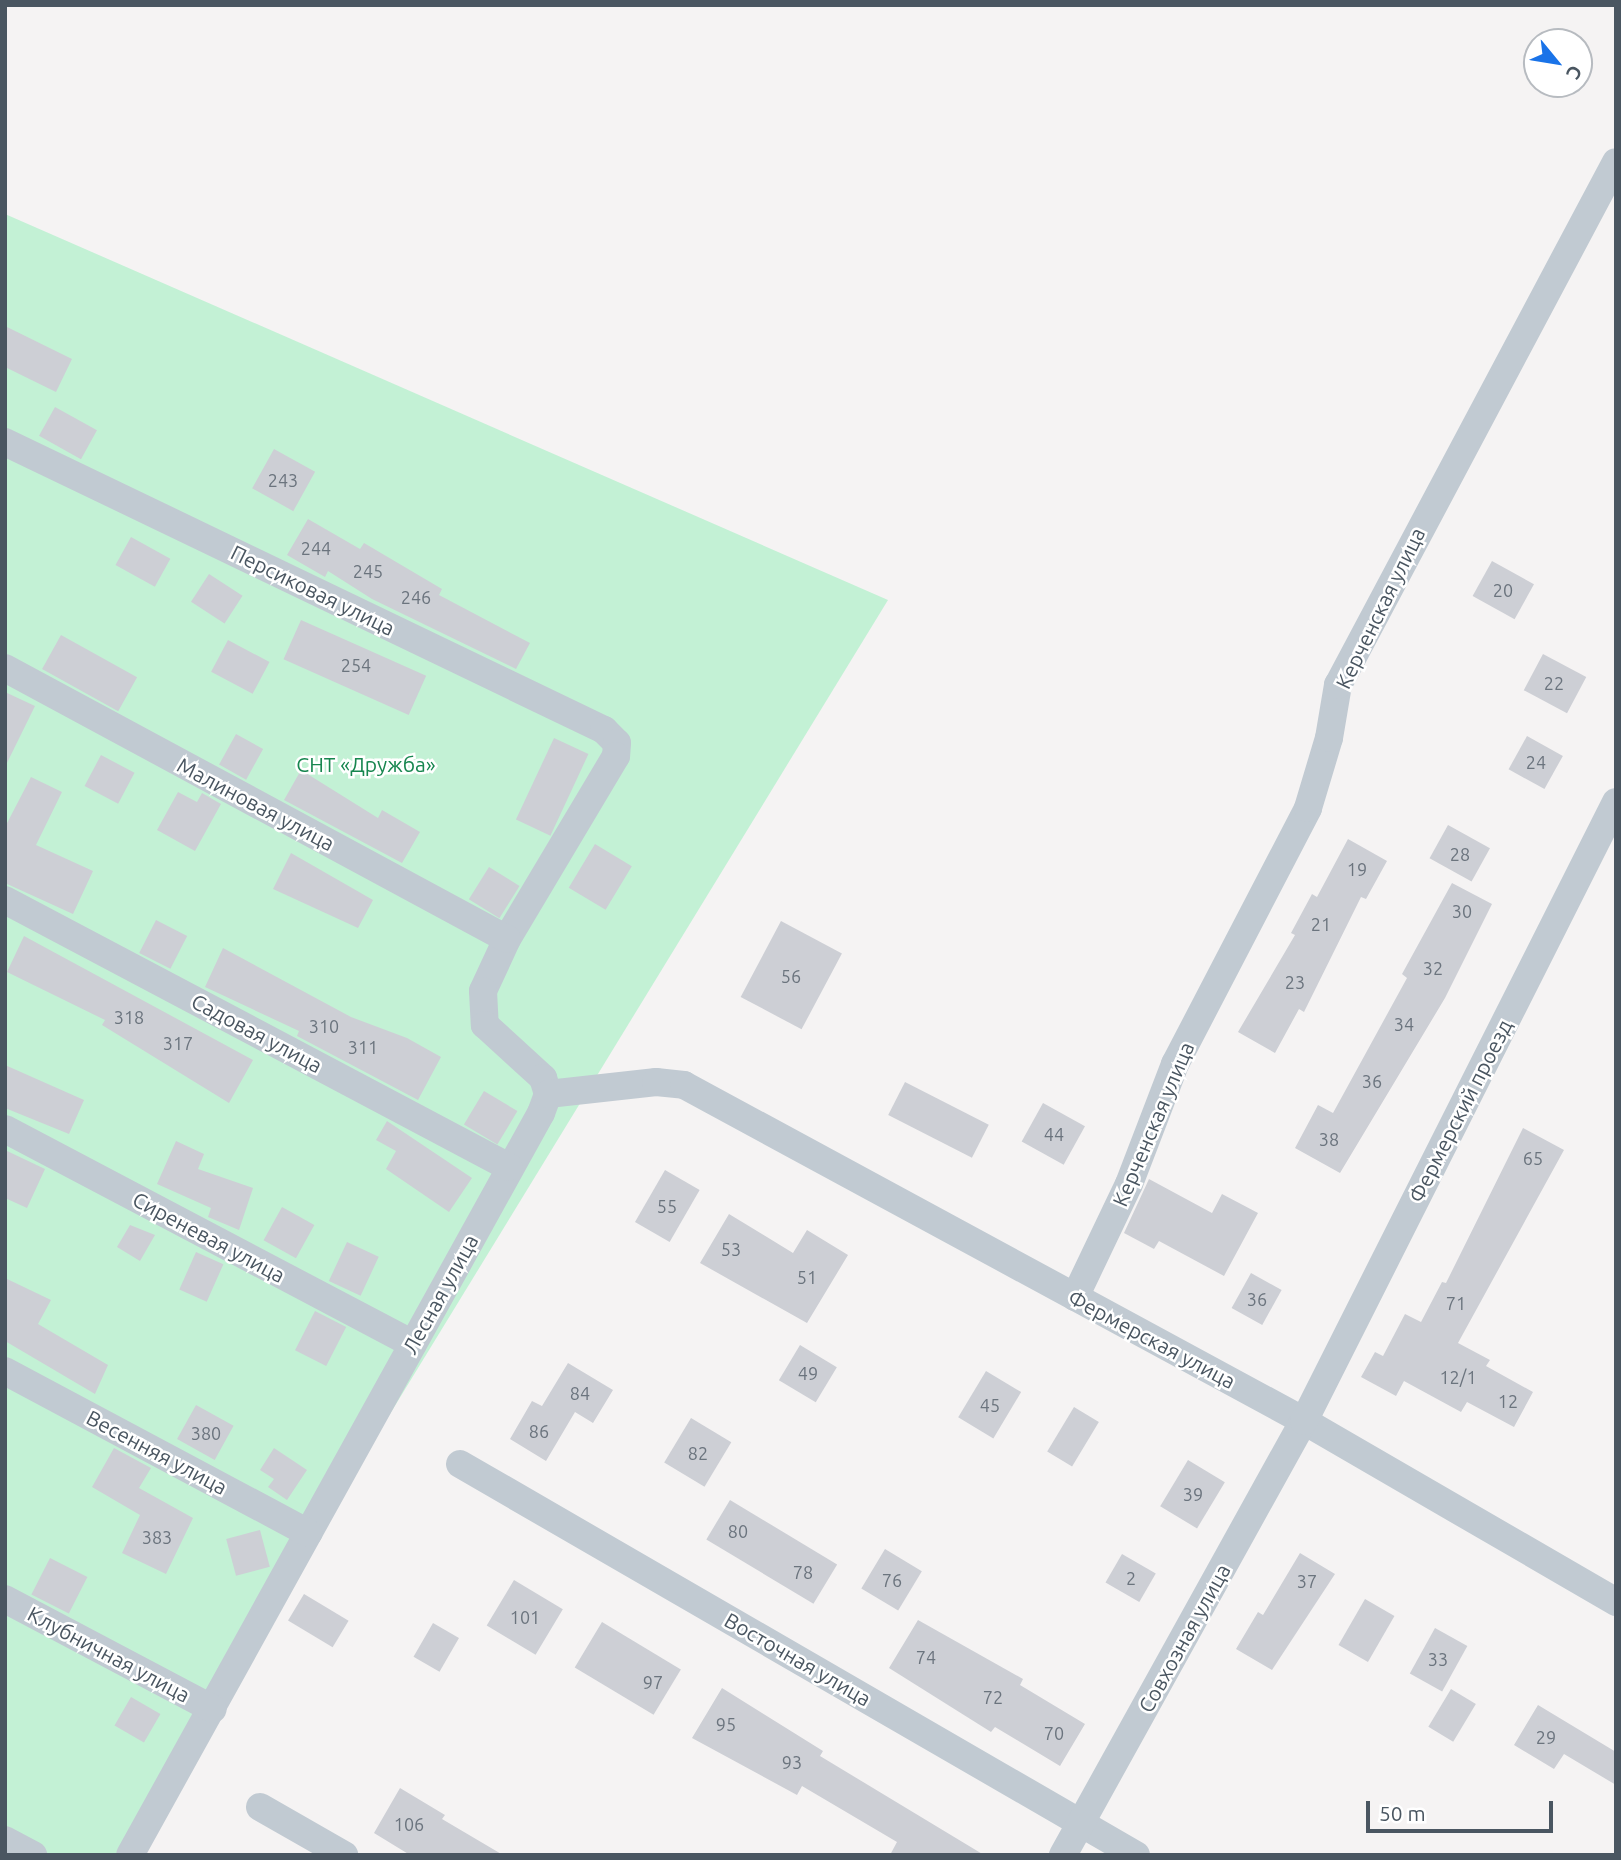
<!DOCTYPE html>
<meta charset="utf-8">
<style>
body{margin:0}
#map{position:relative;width:1621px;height:1860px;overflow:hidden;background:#f5f3f3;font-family:Ubuntu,sans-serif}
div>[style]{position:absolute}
.green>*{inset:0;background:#c3f1d5}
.building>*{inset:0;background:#cdcfd5;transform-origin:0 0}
.minor>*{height:28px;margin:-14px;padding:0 14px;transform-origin:14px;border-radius:14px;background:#c1cad2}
span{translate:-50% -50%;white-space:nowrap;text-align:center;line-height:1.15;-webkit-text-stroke:5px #fff;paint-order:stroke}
.number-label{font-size:18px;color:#6b747e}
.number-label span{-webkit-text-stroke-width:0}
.street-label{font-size:21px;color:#4a5661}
.park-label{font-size:21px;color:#17864f}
.frame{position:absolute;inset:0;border:7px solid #4a5661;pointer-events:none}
.north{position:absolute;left:1523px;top:28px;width:70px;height:70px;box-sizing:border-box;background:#fff;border:2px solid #b7bbc0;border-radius:50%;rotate:120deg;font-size:19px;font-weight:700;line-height:28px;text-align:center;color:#4a5661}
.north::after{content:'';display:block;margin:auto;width:24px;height:32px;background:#1a73e8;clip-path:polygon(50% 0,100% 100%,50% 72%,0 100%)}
.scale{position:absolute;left:1366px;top:1801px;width:187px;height:32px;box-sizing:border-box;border:4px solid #4a5661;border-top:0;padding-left:9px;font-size:21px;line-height:24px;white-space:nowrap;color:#4a5661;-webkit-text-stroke:5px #fff;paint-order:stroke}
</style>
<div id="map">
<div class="green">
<div style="clip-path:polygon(5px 214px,888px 600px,120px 1855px,5px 1855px)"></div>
</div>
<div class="building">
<div style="clip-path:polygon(5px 326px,72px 359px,56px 392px,5px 367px)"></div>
<div style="left:55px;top:407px;width:48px;height:33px;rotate:29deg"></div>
<div style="left:274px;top:449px;width:47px;height:45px;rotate:29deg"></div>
<div style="clip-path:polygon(308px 519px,360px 549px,364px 543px,442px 589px,439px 595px,530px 643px,516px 669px,372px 599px,328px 571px,325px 577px,287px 555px)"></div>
<div style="left:131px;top:537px;width:45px;height:32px;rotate:29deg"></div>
<div style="left:1492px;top:561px;width:48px;height:40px;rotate:29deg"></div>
<div style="left:209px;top:574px;width:40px;height:33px;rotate:33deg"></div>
<div style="left:301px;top:620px;width:137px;height:43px;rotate:24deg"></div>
<div style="left:61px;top:635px;width:87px;height:39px;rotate:29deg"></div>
<div style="left:228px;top:640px;width:47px;height:36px;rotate:28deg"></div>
<div style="left:1543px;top:654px;width:49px;height:41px;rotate:28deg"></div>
<div style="clip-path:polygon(5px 692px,35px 706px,5px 767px)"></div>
<div style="left:236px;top:734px;width:31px;height:35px;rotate:29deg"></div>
<div style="left:1527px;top:736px;width:41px;height:38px;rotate:29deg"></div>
<div style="left:554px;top:738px;width:38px;height:90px;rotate:25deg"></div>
<div style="left:101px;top:755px;width:38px;height:35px;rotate:28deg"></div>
<div style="clip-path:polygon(301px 770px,378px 818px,382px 810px,420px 832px,402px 863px,284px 800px)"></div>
<div style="clip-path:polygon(31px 777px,62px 792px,36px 845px,93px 871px,73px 914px,5px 883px,5px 827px)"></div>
<div style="clip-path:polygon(178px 792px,197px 802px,202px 793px,221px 804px,195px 851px,157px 830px)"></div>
<div style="left:1448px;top:825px;width:48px;height:38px;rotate:29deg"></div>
<div style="clip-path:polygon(1348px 839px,1387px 861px,1366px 899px,1361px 897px,1304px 1012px,1299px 1009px,1275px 1053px,1238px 1032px,1295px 935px,1291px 933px,1312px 894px,1317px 897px)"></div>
<div style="left:595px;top:844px;width:43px;height:51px;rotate:31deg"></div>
<div style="clip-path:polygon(291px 853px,373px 900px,358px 928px,273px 889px)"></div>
<div style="left:489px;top:867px;width:36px;height:38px;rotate:32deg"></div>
<div style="clip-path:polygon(1452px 883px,1492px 904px,1445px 998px,1340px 1173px,1295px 1148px,1318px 1105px,1333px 1113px,1407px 978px,1402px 974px)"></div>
<div style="left:156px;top:920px;width:35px;height:37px;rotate:27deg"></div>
<div style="left:781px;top:921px;width:69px;height:86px;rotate:28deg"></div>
<div style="clip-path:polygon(24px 936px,253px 1060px,229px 1103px,102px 1025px,105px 1020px,7px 972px)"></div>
<div style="clip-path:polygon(223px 948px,351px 1017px,407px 1038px,441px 1057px,418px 1100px,297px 1036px,299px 1031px,205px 987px)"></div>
<div style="clip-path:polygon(5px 1065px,84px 1100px,69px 1134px,5px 1108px)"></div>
<div style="left:905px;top:1082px;width:94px;height:37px;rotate:27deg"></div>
<div style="left:484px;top:1091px;width:39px;height:39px;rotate:31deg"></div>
<div style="left:1043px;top:1103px;width:48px;height:44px;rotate:29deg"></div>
<div style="clip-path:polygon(387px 1121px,472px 1178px,449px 1212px,386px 1169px,396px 1151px,376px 1140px)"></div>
<div style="clip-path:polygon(1523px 1128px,1564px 1150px,1458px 1343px,1490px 1360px,1486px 1366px,1533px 1392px,1514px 1427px,1467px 1402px,1461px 1412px,1404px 1381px,1396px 1396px,1361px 1377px,1375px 1352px,1383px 1356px,1405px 1314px,1421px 1322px,1442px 1282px,1446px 1283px)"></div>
<div style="clip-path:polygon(176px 1141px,204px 1154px,198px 1169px,253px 1188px,239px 1230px,208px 1217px,211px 1208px,157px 1184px)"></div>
<div style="clip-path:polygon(5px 1150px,45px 1169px,27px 1208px,5px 1198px)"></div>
<div style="left:665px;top:1170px;width:40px;height:60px;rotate:30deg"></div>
<div style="clip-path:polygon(1149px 1179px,1212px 1213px,1222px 1194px,1258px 1213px,1224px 1276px,1159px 1241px,1154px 1249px,1124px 1233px)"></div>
<div style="left:282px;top:1207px;width:37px;height:38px;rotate:29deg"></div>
<div style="clip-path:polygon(729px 1214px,793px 1253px,807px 1230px,848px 1255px,807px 1323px,700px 1263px)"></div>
<div style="clip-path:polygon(130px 1225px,155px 1235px,140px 1261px,117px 1247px)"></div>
<div style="left:347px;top:1242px;width:35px;height:43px;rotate:25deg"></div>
<div style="left:196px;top:1252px;width:30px;height:41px;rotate:24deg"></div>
<div style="left:1251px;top:1273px;width:35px;height:40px;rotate:29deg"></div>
<div style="clip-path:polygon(5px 1278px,51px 1300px,38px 1324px,108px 1365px,95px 1394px,5px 1341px)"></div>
<div style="left:315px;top:1311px;width:35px;height:44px;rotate:27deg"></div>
<div style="left:800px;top:1345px;width:43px;height:41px;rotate:31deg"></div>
<div style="clip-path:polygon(568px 1363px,613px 1390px,593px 1423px,575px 1412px,546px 1461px,510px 1439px,532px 1401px,542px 1406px)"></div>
<div style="left:986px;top:1371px;width:41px;height:54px;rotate:31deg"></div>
<div style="left:196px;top:1405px;width:43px;height:39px;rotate:29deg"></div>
<div style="left:1074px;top:1407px;width:29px;height:52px;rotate:31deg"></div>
<div style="left:691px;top:1418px;width:47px;height:52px;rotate:31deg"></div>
<div style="clip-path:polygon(114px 1448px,151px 1468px,139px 1488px,193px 1518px,166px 1574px,122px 1553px,140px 1515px,92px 1487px)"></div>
<div style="clip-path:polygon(274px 1448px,307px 1470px,287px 1500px,268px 1487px,274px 1479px,260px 1470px)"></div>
<div style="left:1188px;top:1460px;width:43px;height:54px;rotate:31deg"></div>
<div style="left:730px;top:1500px;width:125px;height:46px;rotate:31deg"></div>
<div style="left:260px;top:1530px;width:38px;height:35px;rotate:75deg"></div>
<div style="left:885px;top:1549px;width:43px;height:46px;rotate:31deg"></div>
<div style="clip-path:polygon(1300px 1553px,1335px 1574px,1272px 1670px,1236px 1649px,1258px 1612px,1263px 1615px)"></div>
<div style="left:1122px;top:1554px;width:39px;height:33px;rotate:30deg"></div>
<div style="left:50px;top:1558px;width:42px;height:41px;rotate:27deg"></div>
<div style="left:514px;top:1580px;width:57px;height:53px;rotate:31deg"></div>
<div style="left:304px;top:1594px;width:52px;height:31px;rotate:31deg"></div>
<div style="left:1365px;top:1599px;width:34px;height:53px;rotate:30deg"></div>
<div style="clip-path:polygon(918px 1620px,1023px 1679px,1020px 1685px,1085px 1724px,1060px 1766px,995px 1727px,991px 1732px,889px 1668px)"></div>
<div style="left:602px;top:1622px;width:92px;height:53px;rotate:31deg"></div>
<div style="left:433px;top:1623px;width:30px;height:39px;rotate:30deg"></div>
<div style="left:1435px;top:1628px;width:37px;height:52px;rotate:29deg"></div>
<div style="clip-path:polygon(722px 1688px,823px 1751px,820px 1756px,984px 1855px,890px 1855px,897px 1842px,802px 1786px,797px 1795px,692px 1738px)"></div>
<div style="left:1451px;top:1689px;width:29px;height:44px;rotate:31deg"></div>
<div style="left:131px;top:1697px;width:34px;height:33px;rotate:30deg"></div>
<div style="clip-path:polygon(1538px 1705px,1616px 1752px,1616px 1785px,1564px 1754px,1554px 1769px,1514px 1745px)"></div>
<div style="clip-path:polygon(400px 1788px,445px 1815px,442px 1819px,503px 1855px,410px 1855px,374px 1833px)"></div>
</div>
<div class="minor">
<div style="left:5px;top:442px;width:665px;rotate:25.68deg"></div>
<div style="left:604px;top:730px;width:18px;rotate:45deg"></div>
<div style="left:617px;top:743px;width:13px;rotate:94deg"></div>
<div style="left:616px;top:756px;width:213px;rotate:120.8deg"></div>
<div style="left:507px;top:939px;width:57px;rotate:114.8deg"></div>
<div style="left:483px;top:991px;width:34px;rotate:87deg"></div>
<div style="left:485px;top:1025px;width:79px;rotate:42.4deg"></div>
<div style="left:543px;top:1078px;width:17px;rotate:73deg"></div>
<div style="left:548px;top:1094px;width:20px;rotate:110deg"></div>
<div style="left:541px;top:1113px;width:848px;rotate:118.98deg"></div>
<div style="left:5px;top:668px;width:570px;rotate:28.36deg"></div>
<div style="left:5px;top:900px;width:570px;rotate:27.91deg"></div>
<div style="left:548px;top:1094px;width:109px;rotate:-6.3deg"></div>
<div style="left:656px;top:1082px;width:28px;rotate:6deg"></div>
<div style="left:684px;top:1085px;width:705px;rotate:28.45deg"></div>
<div style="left:1304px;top:1421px;width:361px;rotate:30.1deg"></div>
<div style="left:5px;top:1129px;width:461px;rotate:27.8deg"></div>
<div style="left:1075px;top:1297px;width:125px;rotate:-64.5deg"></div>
<div style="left:1129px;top:1184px;width:129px;rotate:-69deg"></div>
<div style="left:1175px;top:1064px;width:288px;rotate:-62.5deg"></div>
<div style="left:1308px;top:808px;width:73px;rotate:-73.3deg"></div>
<div style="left:1329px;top:738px;width:54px;rotate:-80.4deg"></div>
<div style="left:1338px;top:685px;width:592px;rotate:-62.01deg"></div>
<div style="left:5px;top:1371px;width:344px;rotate:28.1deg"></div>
<div style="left:460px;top:1464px;width:781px;rotate:30.05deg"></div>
<div style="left:5px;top:1599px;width:235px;rotate:27.9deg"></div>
<div style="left:260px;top:1807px;width:97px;rotate:29.7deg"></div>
<div style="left:5px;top:1840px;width:32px;rotate:28deg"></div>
<div style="left:1063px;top:1855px;width:496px;rotate:-61deg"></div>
<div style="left:1304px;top:1421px;width:693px;rotate:-63.25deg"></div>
</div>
<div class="number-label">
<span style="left:283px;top:480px">243</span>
<span style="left:316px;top:548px">244</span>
<span style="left:368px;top:571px">245</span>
<span style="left:1503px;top:590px">20</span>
<span style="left:416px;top:597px">246</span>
<span style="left:356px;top:665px">254</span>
<span style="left:1554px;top:683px">22</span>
<span style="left:1536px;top:762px">24</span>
<span style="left:1460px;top:854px">28</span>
<span style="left:1357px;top:869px">19</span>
<span style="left:1462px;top:911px">30</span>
<span style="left:1321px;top:924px">21</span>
<span style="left:1433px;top:968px">32</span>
<span style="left:791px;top:976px">56</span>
<span style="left:1295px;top:982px">23</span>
<span style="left:129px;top:1017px">318</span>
<span style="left:1404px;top:1024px">34</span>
<span style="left:324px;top:1026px">310</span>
<span style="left:178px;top:1043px">317</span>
<span style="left:363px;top:1047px">311</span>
<span style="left:1372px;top:1081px">36</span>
<span style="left:1054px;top:1134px">44</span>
<span style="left:1329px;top:1139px">38</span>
<span style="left:1533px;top:1158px">65</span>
<span style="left:667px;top:1206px">55</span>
<span style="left:731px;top:1249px">53</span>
<span style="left:807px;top:1277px">51</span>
<span style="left:1257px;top:1299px">36</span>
<span style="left:1456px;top:1303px">71</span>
<span style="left:808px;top:1373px">49</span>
<span style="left:1458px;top:1377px">12/1</span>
<span style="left:580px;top:1393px">84</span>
<span style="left:1508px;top:1401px">12</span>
<span style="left:990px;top:1405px">45</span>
<span style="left:539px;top:1431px">86</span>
<span style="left:206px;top:1433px">380</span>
<span style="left:698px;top:1453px">82</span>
<span style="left:1193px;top:1494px">39</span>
<span style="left:738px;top:1531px">80</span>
<span style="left:157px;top:1537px">383</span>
<span style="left:803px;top:1572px">78</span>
<span style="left:1131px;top:1578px">2</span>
<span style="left:892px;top:1580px">76</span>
<span style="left:1307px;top:1581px">37</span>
<span style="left:525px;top:1617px">101</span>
<span style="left:926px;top:1657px">74</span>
<span style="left:1438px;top:1659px">33</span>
<span style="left:653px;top:1682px">97</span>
<span style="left:993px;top:1697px">72</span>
<span style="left:726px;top:1724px">95</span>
<span style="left:1054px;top:1733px">70</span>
<span style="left:1546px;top:1737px">29</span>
<span style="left:792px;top:1762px">93</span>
<span style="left:409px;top:1824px">106</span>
</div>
<div class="street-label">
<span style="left:313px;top:590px;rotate:26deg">Персиковая улица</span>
<span style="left:1380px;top:608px;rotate:-64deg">Керченская улица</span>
<span style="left:256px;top:804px;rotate:28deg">Малиновая улица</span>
<span style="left:257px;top:1033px;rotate:28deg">Садовая улица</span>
<span style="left:1460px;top:1111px;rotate:-63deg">Фермерский проезд</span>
<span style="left:1153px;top:1124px;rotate:-67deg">Керченская улица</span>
<span style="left:209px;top:1237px;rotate:28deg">Сиреневая улица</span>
<span style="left:440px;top:1294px;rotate:-61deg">Лесная улица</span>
<span style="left:1152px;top:1339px;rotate:28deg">Фермерская улица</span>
<span style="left:157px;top:1452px;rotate:28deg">Весенняя улица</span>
<span style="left:1184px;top:1638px;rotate:-61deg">Совхозная улица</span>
<span style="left:109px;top:1654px;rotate:28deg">Клубничная улица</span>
<span style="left:798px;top:1659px;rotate:30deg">Восточная улица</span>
</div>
<div class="park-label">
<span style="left:366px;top:764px">СНТ «Дружба»</span>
</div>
<div class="frame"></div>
<div class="north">С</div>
<div class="scale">50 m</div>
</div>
